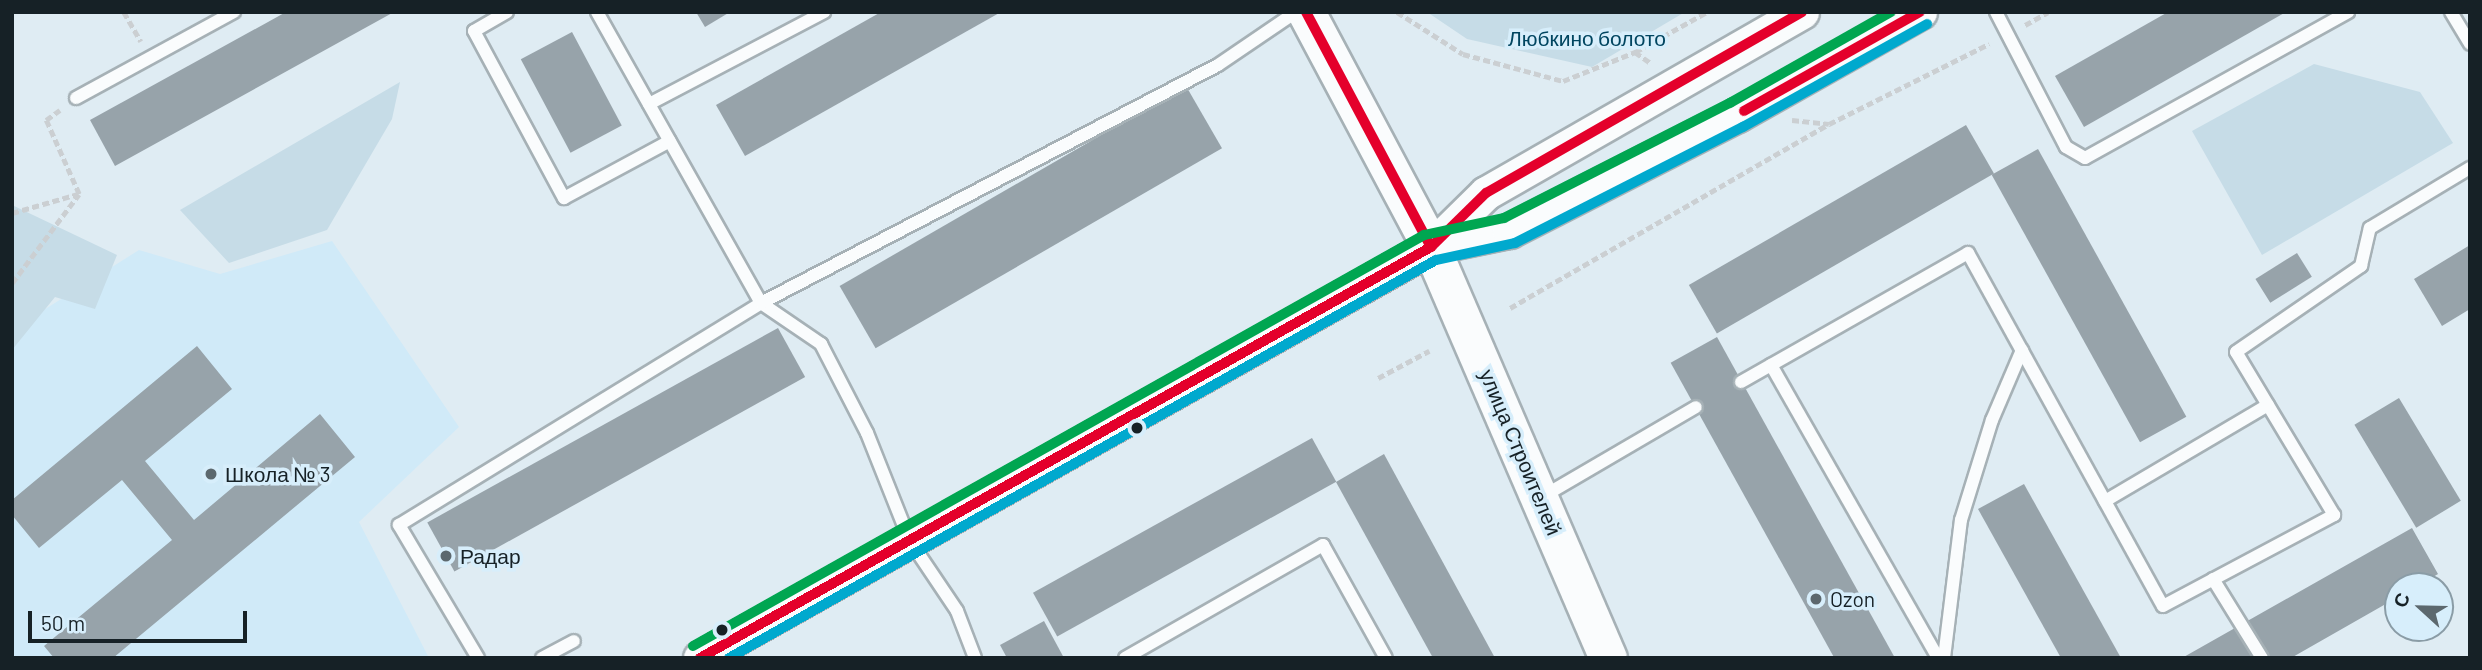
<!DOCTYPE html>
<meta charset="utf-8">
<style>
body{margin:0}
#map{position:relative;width:2482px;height:670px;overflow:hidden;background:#dfecf3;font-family:Barlow,sans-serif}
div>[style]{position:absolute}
.built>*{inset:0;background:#d0eaf8}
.green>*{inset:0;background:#c6dce7}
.building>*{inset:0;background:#97a3aa;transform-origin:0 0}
.path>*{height:4.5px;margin-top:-2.25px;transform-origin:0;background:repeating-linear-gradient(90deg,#cbcfd2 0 7px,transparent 0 10.5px)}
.roads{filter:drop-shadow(2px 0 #a6b1b6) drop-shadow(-2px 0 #a6b1b6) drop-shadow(0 2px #a6b1b6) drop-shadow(0 -2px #a6b1b6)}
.lane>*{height:12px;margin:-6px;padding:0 6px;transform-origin:6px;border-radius:6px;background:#fafcfd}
.secondary>*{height:33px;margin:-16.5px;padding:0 16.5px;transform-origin:16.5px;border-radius:16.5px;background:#fafcfd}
.primary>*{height:37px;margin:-18.5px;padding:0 18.5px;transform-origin:18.5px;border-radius:18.5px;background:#fafcfd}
.bus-1>*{height:10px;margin:-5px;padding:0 5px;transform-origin:5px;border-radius:5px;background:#e4002b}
.bus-2>*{height:10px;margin:-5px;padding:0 5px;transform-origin:5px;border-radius:5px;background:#00a9ce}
.bus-3>*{height:10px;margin:-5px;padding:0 5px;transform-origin:5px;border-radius:5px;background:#00a651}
.dots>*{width:19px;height:19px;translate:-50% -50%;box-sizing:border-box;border:4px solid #d7eefb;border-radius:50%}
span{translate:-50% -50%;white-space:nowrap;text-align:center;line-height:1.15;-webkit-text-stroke:7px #d7eefb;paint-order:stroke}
.park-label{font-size:21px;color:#004560}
.street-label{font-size:21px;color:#162126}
.poi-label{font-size:21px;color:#162126}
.left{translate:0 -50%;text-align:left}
.frame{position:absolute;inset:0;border:14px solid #162126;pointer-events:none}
.north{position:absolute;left:2384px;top:572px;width:70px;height:70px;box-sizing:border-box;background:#d7eefb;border:2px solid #8a9ca6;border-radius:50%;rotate:292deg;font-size:19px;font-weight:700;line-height:28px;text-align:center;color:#162126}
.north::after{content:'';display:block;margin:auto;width:24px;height:32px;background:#5c686e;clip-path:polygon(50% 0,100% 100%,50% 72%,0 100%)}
.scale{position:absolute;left:28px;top:611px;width:219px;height:32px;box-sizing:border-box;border:4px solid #162126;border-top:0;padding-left:9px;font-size:21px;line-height:24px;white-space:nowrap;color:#162126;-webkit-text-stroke:5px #d7eefb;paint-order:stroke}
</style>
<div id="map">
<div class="built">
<div style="clip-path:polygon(332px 241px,459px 427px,359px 522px,429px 658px,12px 658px,12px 330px,139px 250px,220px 274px)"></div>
</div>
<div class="green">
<div style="clip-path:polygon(1427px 12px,1685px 12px,1592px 67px,1467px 39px)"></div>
<div style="clip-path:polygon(2314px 64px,2420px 92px,2453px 143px,2262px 255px,2192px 131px)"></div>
<div style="clip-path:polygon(400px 82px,392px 119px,327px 230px,229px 263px,180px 210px)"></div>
<div style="clip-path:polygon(12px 205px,117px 255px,95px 309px,55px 297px,12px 350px)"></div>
</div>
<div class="building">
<div style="clip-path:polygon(286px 12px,394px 12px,115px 166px,90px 120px)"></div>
<div style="clip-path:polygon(696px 12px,730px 12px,705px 27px)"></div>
<div style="clip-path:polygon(881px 12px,1001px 12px,745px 156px,716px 105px)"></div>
<div style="clip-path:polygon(2168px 12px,2286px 12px,2084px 127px,2055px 76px)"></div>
<div style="left:572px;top:32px;width:106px;height:58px;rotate:62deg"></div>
<div style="left:1186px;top:86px;width:72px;height:400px;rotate:60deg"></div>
<div style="left:1966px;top:125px;width:56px;height:320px;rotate:60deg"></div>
<div style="left:2038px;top:149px;width:306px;height:53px;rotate:61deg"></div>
<div style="clip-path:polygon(2470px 245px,2470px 309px,2442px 326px,2414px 279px)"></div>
<div style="left:2297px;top:253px;width:28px;height:49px;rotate:58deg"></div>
<div style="left:778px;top:328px;width:56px;height:401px;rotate:61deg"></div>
<div style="left:1717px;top:337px;width:366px;height:53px;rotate:61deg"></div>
<div style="clip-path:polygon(197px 346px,232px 389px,145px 461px,194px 520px,320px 414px,355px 457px,113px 658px,54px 658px,44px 646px,172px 540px,122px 480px,39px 548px,12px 515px,12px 500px)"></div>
<div style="left:2399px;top:398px;width:120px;height:52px;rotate:59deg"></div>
<div style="left:1312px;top:438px;width:50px;height:319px;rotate:61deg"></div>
<div style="clip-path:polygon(1384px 454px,1495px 658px,1433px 658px,1336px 482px)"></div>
<div style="clip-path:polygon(2024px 484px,2121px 658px,2061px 658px,1978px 509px)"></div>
<div style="clip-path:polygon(2412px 528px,2438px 574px,2418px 586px,2398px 586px,2398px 597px,2291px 658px,2182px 658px)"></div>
<div style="clip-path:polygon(1044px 621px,1064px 658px,1007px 658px,1000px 645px)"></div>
</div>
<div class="path">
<div style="left:124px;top:12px;width:34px;rotate:60deg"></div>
<div style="left:1397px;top:12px;width:78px;rotate:32.5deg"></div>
<div style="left:1463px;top:54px;width:104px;rotate:15.1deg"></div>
<div style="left:1563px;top:81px;width:78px;rotate:-21.9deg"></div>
<div style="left:1635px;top:52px;width:82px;rotate:-29.1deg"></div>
<div style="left:2025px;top:25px;width:26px;rotate:-29deg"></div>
<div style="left:1635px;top:52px;width:19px;rotate:35deg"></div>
<div style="left:1792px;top:120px;width:37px;rotate:6deg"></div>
<div style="left:12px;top:213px;width:69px;rotate:-16.1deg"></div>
<div style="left:12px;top:283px;width:111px;rotate:-53deg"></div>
<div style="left:79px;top:194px;width:81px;rotate:-114deg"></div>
<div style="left:46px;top:120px;width:17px;rotate:-36deg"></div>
<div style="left:1510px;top:308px;width:368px;rotate:-30deg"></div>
<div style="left:1829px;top:124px;width:179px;rotate:-26.6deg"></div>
<div style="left:1378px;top:378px;width:58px;rotate:-27.9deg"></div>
</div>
<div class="roads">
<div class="lane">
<div style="left:507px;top:12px;width:38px;rotate:150deg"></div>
<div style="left:474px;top:31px;width:190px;rotate:61.7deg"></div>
<div style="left:564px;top:198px;width:120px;rotate:-28.3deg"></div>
<div style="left:597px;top:12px;width:334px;rotate:60.6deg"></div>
<div style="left:761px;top:303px;width:73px;rotate:34.3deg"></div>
<div style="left:821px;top:344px;width:100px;rotate:62.7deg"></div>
<div style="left:867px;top:433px;width:116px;rotate:68.3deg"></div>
<div style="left:910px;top:541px;width:84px;rotate:56.1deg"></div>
<div style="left:957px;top:611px;width:50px;rotate:69deg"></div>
<div style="left:1996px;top:12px;width:152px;rotate:62.6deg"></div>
<div style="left:2066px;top:147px;width:22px;rotate:30deg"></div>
<div style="left:2085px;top:158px;width:301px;rotate:-29deg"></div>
<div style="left:2451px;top:12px;width:37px;rotate:59deg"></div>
<div style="left:76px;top:98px;width:180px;rotate:-28.6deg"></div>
<div style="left:649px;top:104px;width:198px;rotate:-27.7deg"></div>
<div style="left:1771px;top:365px;width:337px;rotate:60.3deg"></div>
<div style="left:1741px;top:382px;width:261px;rotate:-29.6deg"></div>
<div style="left:1968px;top:253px;width:403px;rotate:61.1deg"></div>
<div style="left:2163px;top:606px;width:194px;rotate:-28deg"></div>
<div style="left:2334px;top:515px;width:190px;rotate:-121deg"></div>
<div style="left:2236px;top:352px;width:152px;rotate:-34.5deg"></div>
<div style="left:2361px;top:266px;width:39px;rotate:-77deg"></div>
<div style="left:2370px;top:228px;width:117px;rotate:-31deg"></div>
<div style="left:1542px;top:497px;width:178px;rotate:-30.3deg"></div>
<div style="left:2105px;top:501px;width:189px;rotate:-30.5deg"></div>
<div style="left:2213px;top:579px;width:93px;rotate:58.2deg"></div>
<div style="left:478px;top:658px;width:155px;rotate:-120.7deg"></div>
<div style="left:399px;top:525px;width:425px;rotate:-31.5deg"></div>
<div style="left:761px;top:303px;width:515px;rotate:-27.51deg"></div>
<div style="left:1218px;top:65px;width:94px;rotate:-34.2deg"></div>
<div style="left:542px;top:658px;width:36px;rotate:-28deg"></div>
<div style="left:1125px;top:658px;width:228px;rotate:-29.7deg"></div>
<div style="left:1323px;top:545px;width:129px;rotate:60.9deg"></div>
<div style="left:1944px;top:658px;width:139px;rotate:-83deg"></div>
<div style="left:1961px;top:520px;width:105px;rotate:-72.8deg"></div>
<div style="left:1992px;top:420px;width:76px;rotate:-66.8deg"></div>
</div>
<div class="secondary">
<div style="left:1431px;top:247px;width:80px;rotate:-11.6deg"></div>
<div style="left:1509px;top:231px;width:256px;rotate:-27deg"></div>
<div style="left:1737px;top:115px;width:210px;rotate:-29.4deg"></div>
<div style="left:700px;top:658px;width:839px;rotate:-29.35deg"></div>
<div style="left:1431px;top:247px;width:77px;rotate:-44.5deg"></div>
<div style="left:1486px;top:193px;width:364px;rotate:-29.8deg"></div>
</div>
<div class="primary">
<div style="left:1306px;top:12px;width:266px;rotate:62deg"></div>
<div style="left:1431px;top:247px;width:447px;rotate:66.7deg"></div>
</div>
</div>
<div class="bus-1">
<div style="left:1306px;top:12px;width:266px;rotate:62deg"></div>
<div style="left:1744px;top:111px;width:202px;rotate:-29.4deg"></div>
<div style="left:700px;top:658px;width:839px;rotate:-29.35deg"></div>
<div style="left:1431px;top:247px;width:77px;rotate:-44.5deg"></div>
<div style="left:1486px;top:193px;width:364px;rotate:-29.8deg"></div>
</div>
<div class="bus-2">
<div style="left:729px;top:658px;width:811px;rotate:-29.38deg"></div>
<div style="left:1436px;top:260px;width:81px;rotate:-12.1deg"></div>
<div style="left:1515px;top:243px;width:256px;rotate:-27deg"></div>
<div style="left:1743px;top:127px;width:211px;rotate:-29.2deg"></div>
</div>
<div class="bus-3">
<div style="left:693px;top:646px;width:839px;rotate:-29.35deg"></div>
<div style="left:1424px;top:235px;width:82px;rotate:-12deg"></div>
<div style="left:1504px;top:218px;width:254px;rotate:-27deg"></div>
<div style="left:1730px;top:103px;width:185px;rotate:-29.5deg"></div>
</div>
<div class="dots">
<div style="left:1137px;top:428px;background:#162126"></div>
<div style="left:211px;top:474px;background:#5c686e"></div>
<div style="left:446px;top:556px;background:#5c686e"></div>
<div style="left:1816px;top:599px;background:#5c686e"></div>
<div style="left:722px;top:630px;background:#162126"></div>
</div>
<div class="park-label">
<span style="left:1587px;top:38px">Любкино болото</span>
</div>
<div class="street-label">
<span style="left:1521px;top:452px;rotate:67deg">улица Строителей</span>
</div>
<div class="poi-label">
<span class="left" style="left:225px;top:474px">Школа № 3</span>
<span class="left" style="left:460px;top:556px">Радар</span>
<span class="left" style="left:1830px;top:599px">Ozon</span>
</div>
<div class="frame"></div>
<div class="north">С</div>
<div class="scale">50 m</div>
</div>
